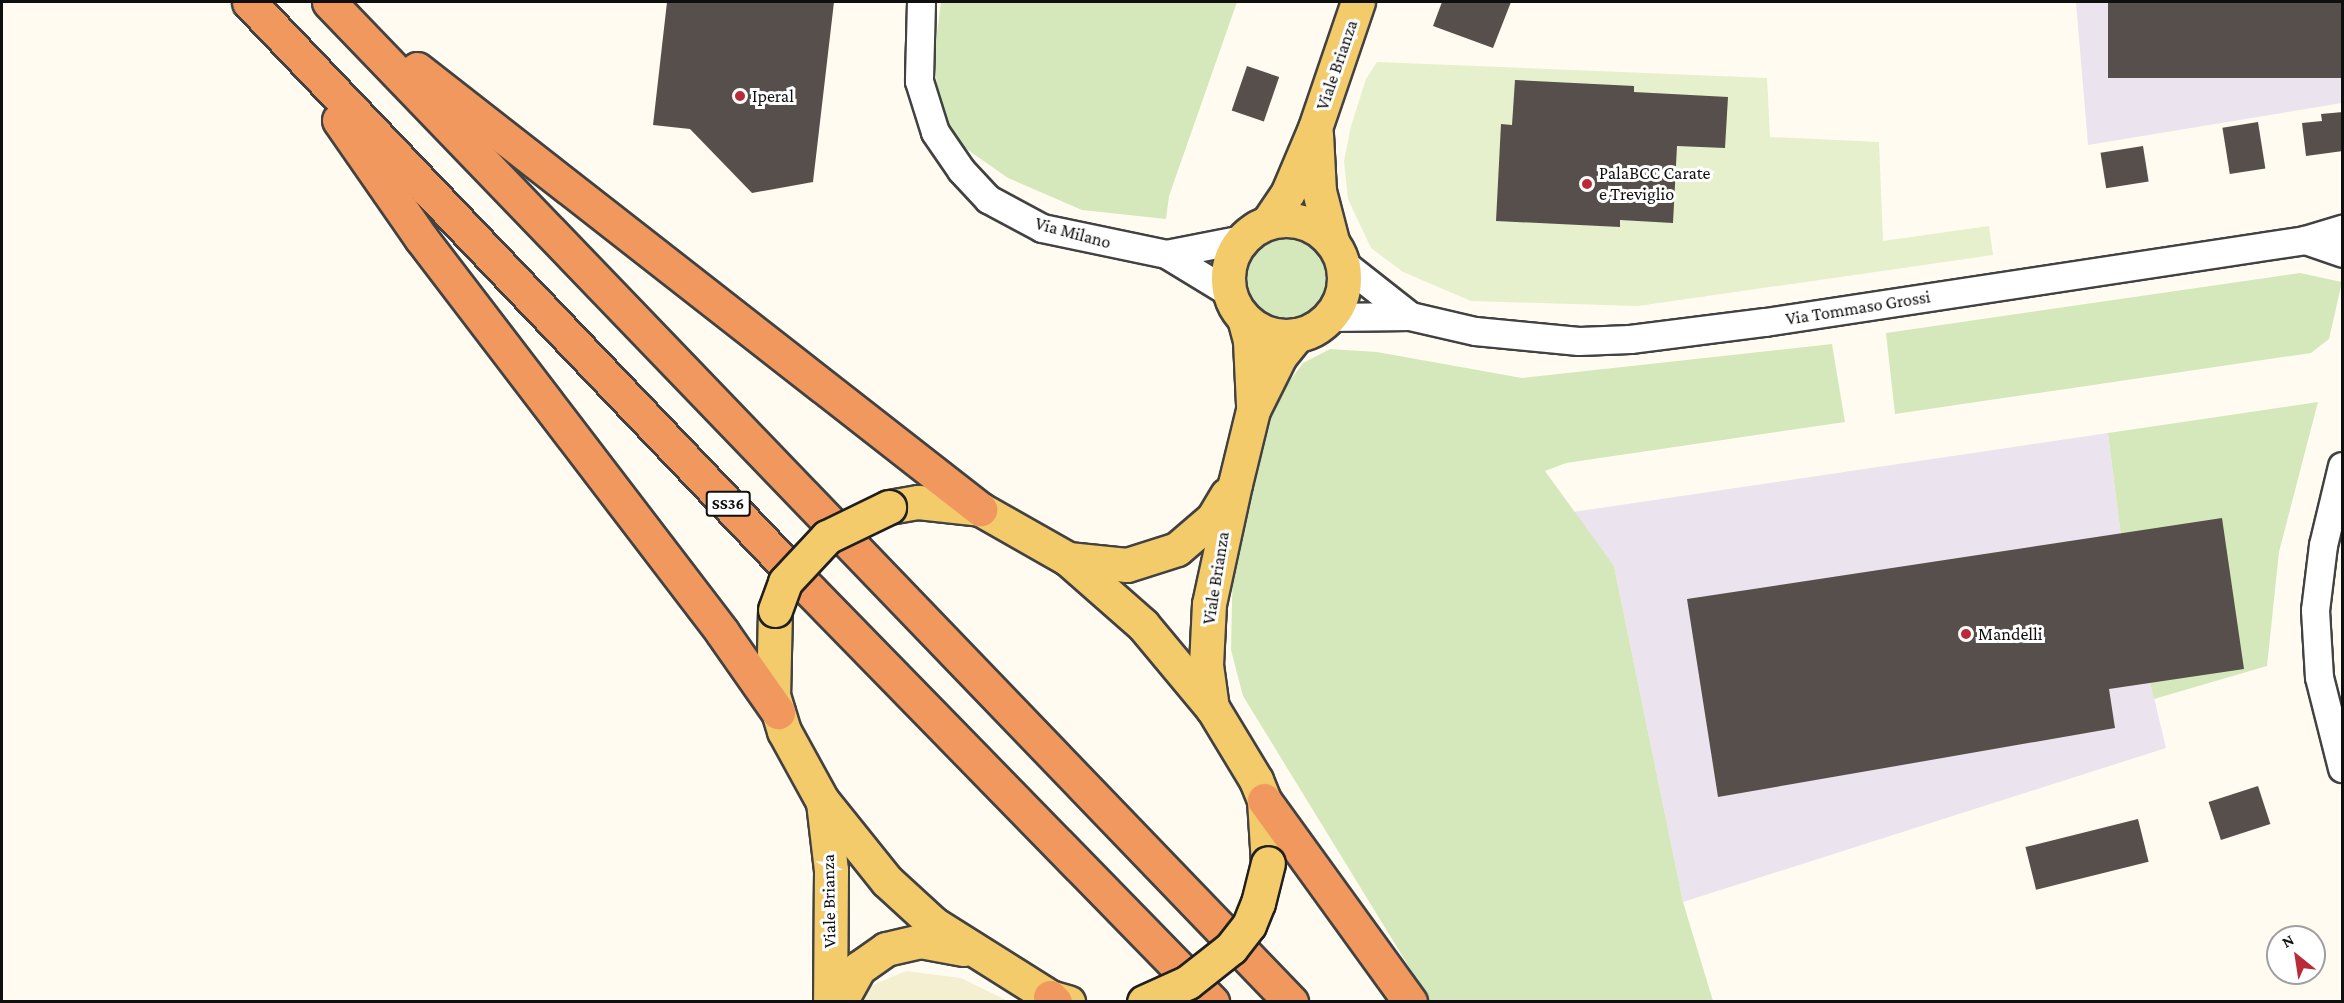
<!DOCTYPE html>
<style>
body{margin:0}
#map{position:relative;width:2344px;height:1003px;overflow:hidden;background:#fffbf1;font-family:"Crimson Pro",serif}
div>[style]{position:absolute}
.industrial>*{inset:0;background:#ebe3ed}
.farmland>*{inset:0;background:#f4efd1}
.green>*{inset:0;background:#d5e8bb}
.round{border-radius:50%}
.pitch>*{inset:0;background:#e6f0cc}
.building>*{inset:0;background:#574f4b;transform-origin:0 0}
.roads{filter:drop-shadow(2px 0 #424242) drop-shadow(-2px 0 #424242) drop-shadow(0 2px #424242) drop-shadow(0 -2px #424242)}
.minor>*{height:27px;margin:-13.5px;padding:0 13.5px;transform-origin:13.5px;border-radius:13.5px;background:#fff}
.major>*{height:33px;margin:-16.5px;padding:0 16.5px;transform-origin:16.5px;border-radius:16.5px;background:#f4cb6b}
.major>.ring{margin:-16.5px;padding:0;box-sizing:content-box;background:none;border:33px solid #f4cb6b;border-radius:50%}
.highway>*{height:33px;margin:-16.5px;padding:0 16.5px;transform-origin:16.5px;border-radius:16.5px;background:#f0985e}
.bridges{filter:drop-shadow(2px 0 #202020) drop-shadow(-2px 0 #202020) drop-shadow(0 2px #202020) drop-shadow(0 -2px #202020)}
.major-bridge>*{height:33px;margin:-16.5px;padding:0 16.5px;transform-origin:16.5px;border-radius:16.5px;background:#f4cb6b}
.dots>*{width:16px;height:16px;translate:-50% -50%;box-sizing:border-box;border:3px solid #fff;border-radius:50%}
span{translate:-50% -50%;white-space:nowrap;text-align:center;line-height:1.15;-webkit-text-stroke:6px #fff;paint-order:stroke}
.shield-label span{padding:2px 4px;background:#fff;border:2px solid;border-radius:4px;-webkit-text-stroke-width:0}
.shield-label{font-size:16px;color:#0f0f0f;font-weight:700}
.street-label{font-size:18px;color:#0f0f0f}
.poi-label{font-size:18px;color:#0f0f0f}
.left{translate:0 -50%;text-align:left}
.frame{position:absolute;inset:0;border:3px solid #0f0f0f;pointer-events:none}
.north{position:absolute;left:2266px;top:925px;width:60px;height:60px;box-sizing:border-box;background:#fff;border:2px solid #9f9f9f;border-radius:50%;rotate:330deg;font-size:16px;font-weight:700;line-height:24px;text-align:center;color:#0f0f0f}
.north::after{content:'';display:block;margin:auto;width:21px;height:27px;background:#bb2a39;clip-path:polygon(50% 0,100% 100%,50% 72%,0 100%)}
</style>
<div id="map">
<div class="industrial">
<div style="clip-path:polygon(2076px 2px,2342px 2px,2342px 103px,2088px 145px)"></div>
<div style="clip-path:polygon(2108px 433px,2127px 584px,2166px 748px,1683px 902px,1614px 566px,1573px 512px)"></div>
</div>
<div class="farmland">
<div style="clip-path:polygon(906px 971px,961px 978px,1008px 1001px,858px 1002px,863px 989px)"></div>
</div>
<div class="green">
<div style="clip-path:polygon(941px 2px,1237px 2px,1169px 196px,1166px 219px,1082px 210px,1008px 178px,955px 141px,938px 97px,934px 57px)"></div>
<div class="round" style="left:1241px;top:233px;width:90px;height:90px"></div>
<div style="clip-path:polygon(2300px 273px,2342px 282px,2329px 339px,2311px 353px,1895px 414px,1886px 333px)"></div>
<div style="clip-path:polygon(1832px 344px,1845px 422px,1566px 463px,1545px 471px,1614px 566px,1683px 902px,1713px 1001px,1430px 1001px,1243px 696px,1231px 650px,1233px 553px,1276px 399px,1303px 363px,1330px 349px,1377px 352px,1522px 378px)"></div>
<div style="clip-path:polygon(2318px 402px,2279px 552px,2267px 666px,2154px 699px,2127px 584px,2108px 433px)"></div>
</div>
<div class="pitch">
<div style="clip-path:polygon(1377px 62px,1767px 78px,1770px 137px,1879px 142px,1883px 241px,1989px 226px,1993px 255px,1638px 306px,1471px 301px,1403px 272px,1371px 248px,1348px 199px,1344px 161px,1351px 126px,1366px 79px)"></div>
</div>
<div class="building">
<div style="clip-path:polygon(667px 2px,834px 2px,813px 182px,752px 193px,690px 129px,653px 125px)"></div>
<div style="clip-path:polygon(1442px 2px,1511px 2px,1493px 48px,1433px 26px)"></div>
<div style="left:2108px;top:2px;width:235px;height:76px"></div>
<div style="left:1247px;top:66px;width:34px;height:47px;rotate:19deg"></div>
<div style="clip-path:polygon(1515px 80px,1634px 86px,1634px 92px,1728px 97px,1725px 148px,1677px 146px,1673px 223px,1620px 220px,1620px 227px,1496px 221px,1501px 124px,1512px 125px)"></div>
<div style="clip-path:polygon(2343px 112px,2343px 151px,2306px 156px,2302px 123px,2322px 121px,2321px 114px)"></div>
<div style="left:2258px;top:122px;width:47px;height:36px;rotate:81deg"></div>
<div style="left:2143px;top:146px;width:36px;height:43px;rotate:81deg"></div>
<div style="clip-path:polygon(2222px 518px,2244px 669px,2109px 689px,2115px 728px,1718px 797px,1687px 599px)"></div>
<div style="left:2258px;top:786px;width:40px;height:52px;rotate:72deg"></div>
<div style="left:2138px;top:819px;width:44px;height:116px;rotate:76deg"></div>
</div>
<div class="roads">
<div class="minor">
<div style="left:921px;top:2px;width:79px;rotate:91.5deg"></div>
<div style="left:919px;top:81px;width:53px;rotate:72.6deg"></div>
<div style="left:935px;top:132px;width:46px;rotate:55.6deg"></div>
<div style="left:961px;top:170px;width:40px;rotate:47deg"></div>
<div style="left:988px;top:199px;width:61px;rotate:28.2deg"></div>
<div style="left:1042px;top:228px;width:127px;rotate:11.8deg"></div>
<div style="left:1166px;top:254px;width:78px;rotate:-11deg"></div>
<div style="left:2305px;top:240px;width:39px;rotate:19deg"></div>
<div style="left:1166px;top:254px;width:75px;rotate:31.4deg"></div>
<div style="left:1343px;top:263px;width:85px;rotate:38.3deg"></div>
<div style="left:1329px;top:317px;width:81px;rotate:-0.7deg"></div>
<div style="left:1410px;top:316px;width:67px;rotate:13deg"></div>
<div style="left:1475px;top:331px;width:104px;rotate:5.5deg"></div>
<div style="left:1579px;top:341px;width:51px;rotate:-2.2deg"></div>
<div style="left:1630px;top:339px;width:136px;rotate:-7.2deg"></div>
<div style="left:1765px;top:322px;width:546px;rotate:-8.63deg"></div>
<div style="left:2305px;top:240px;width:39px;rotate:-17deg"></div>
<div style="left:2342px;top:466px;width:81px;rotate:103.5deg"></div>
<div style="left:2323px;top:545px;width:65px;rotate:97deg"></div>
<div style="left:2315px;top:610px;width:67px;rotate:86.6deg"></div>
<div style="left:2319px;top:677px;width:94px;rotate:75.8deg"></div>
</div>
<div class="major">
<div style="left:1316px;top:134px;width:57px;rotate:87deg"></div>
<div style="left:1319px;top:191px;width:52px;rotate:75.4deg"></div>
<div class="ring" style="left:1228px;top:220px;width:83px;height:83px"></div>
<div style="left:1268px;top:222px;width:36px;rotate:-56deg"></div>
<div style="left:1288px;top:192px;width:69px;rotate:-67.1deg"></div>
<div style="left:1315px;top:128px;width:133px;rotate:-71.2deg"></div>
<div style="left:1244px;top:318px;width:24px;rotate:75deg"></div>
<div style="left:1250px;top:341px;width:64px;rotate:87.3deg"></div>
<div style="left:889px;top:507px;width:29px;rotate:-10deg"></div>
<div style="left:918px;top:502px;width:62px;rotate:6.4deg"></div>
<div style="left:980px;top:509px;width:101px;rotate:29.6deg"></div>
<div style="left:1068px;top:559px;width:100px;rotate:41.3deg"></div>
<div style="left:1143px;top:625px;width:109px;rotate:50.2deg"></div>
<div style="left:1213px;top:709px;width:83px;rotate:58.8deg"></div>
<div style="left:1256px;top:780px;width:22px;rotate:68deg"></div>
<div style="left:1264px;top:800px;width:63px;rotate:86.4deg"></div>
<div style="left:1068px;top:559px;width:59px;rotate:5.8deg"></div>
<div style="left:1127px;top:565px;width:52px;rotate:-17.7deg"></div>
<div style="left:1177px;top:549px;width:48px;rotate:-40.7deg"></div>
<div style="left:1213px;top:518px;width:27px;rotate:-59deg"></div>
<div style="left:775px;top:610px;width:85px;rotate:91.3deg"></div>
<div style="left:773px;top:695px;width:38px;rotate:73deg"></div>
<div style="left:784px;top:731px;width:79px;rotate:61.2deg"></div>
<div style="left:822px;top:800px;width:104px;rotate:51.3deg"></div>
<div style="left:887px;top:881px;width:64px;rotate:42.5deg"></div>
<div style="left:934px;top:924px;width:137px;rotate:32.2deg"></div>
<div style="left:1050px;top:997px;width:19px;rotate:16deg"></div>
<div style="left:1212px;top:708px;width:43px;rotate:-97.9deg"></div>
<div style="left:1206px;top:665px;width:61px;rotate:-87.2deg"></div>
<div style="left:1209px;top:604px;width:123px;rotate:-77.8deg"></div>
<div style="left:1235px;top:484px;width:76px;rotate:-76.3deg"></div>
<div style="left:1253px;top:410px;width:60px;rotate:-63.4deg"></div>
<div style="left:1280px;top:356px;width:27px;rotate:-51deg"></div>
<div style="left:823px;top:802px;width:68px;rotate:83.3deg"></div>
<div style="left:831px;top:870px;width:132px;rotate:90.4deg"></div>
<div style="left:840px;top:1002px;width:39px;rotate:-61deg"></div>
<div style="left:859px;top:968px;width:33px;rotate:-35deg"></div>
<div style="left:886px;top:949px;width:35px;rotate:-13deg"></div>
<div style="left:920px;top:941px;width:44px;rotate:10.5deg"></div>
</div>
<div class="highway">
<div style="left:249px;top:2px;width:796px;rotate:46.37deg"></div>
<div style="left:798px;top:578px;width:593px;rotate:45.68deg"></div>
<div style="left:329px;top:2px;width:1388px;rotate:46.11deg"></div>
<div style="left:417px;top:69px;width:715px;rotate:38.01deg"></div>
<div style="left:339px;top:120px;width:144px;rotate:55.2deg"></div>
<div style="left:421px;top:238px;width:496px;rotate:52.6deg"></div>
<div style="left:722px;top:632px;width:98px;rotate:55deg"></div>
<div style="left:1264px;top:800px;width:249px;rotate:54.1deg"></div>
<div style="left:1050px;top:997px;width:7px;rotate:45deg"></div>
</div>
</div>
<div class="bridges">
<div class="major-bridge">
<div style="left:775px;top:610px;width:30px;rotate:-70deg"></div>
<div style="left:785px;top:582px;width:62px;rotate:-47deg"></div>
<div style="left:827px;top:537px;width:69px;rotate:-25.8deg"></div>
<div style="left:1144px;top:1002px;width:48px;rotate:-24.4deg"></div>
<div style="left:1188px;top:982px;width:55px;rotate:-38.3deg"></div>
<div style="left:1231px;top:948px;width:29px;rotate:-52deg"></div>
<div style="left:1249px;top:925px;width:24px;rotate:-68deg"></div>
<div style="left:1258px;top:903px;width:41px;rotate:-76deg"></div>
</div>
</div>
<div class="dots">
<div style="left:740px;top:96px;background:#bb2a39"></div>
<div style="left:1587px;top:184px;background:#bb2a39"></div>
<div style="left:1966px;top:634px;background:#bb2a39"></div>
</div>
<div class="shield-label">
<span style="left:728px;top:504px">SS36</span>
</div>
<div class="street-label">
<span style="left:1337px;top:65px;rotate:-71deg">Viale Brianza</span>
<span style="left:1073px;top:233px;rotate:15deg">Via Milano</span>
<span style="left:1858px;top:308px;rotate:-9deg">Via Tommaso Grossi</span>
<span style="left:1216px;top:578px;rotate:-81deg">Viale Brianza</span>
<span style="left:829px;top:901px;rotate:-91deg">Viale Brianza</span>
</div>
<div class="poi-label">
<span class="left" style="left:752px;top:96px">Iperal</span>
<span class="left" style="left:1599px;top:184px">PalaBCC Carate<br>e Treviglio</span>
<span class="left" style="left:1978px;top:634px">Mandelli</span>
</div>
<div class="frame"></div>
<div class="north">N</div>
</div>
